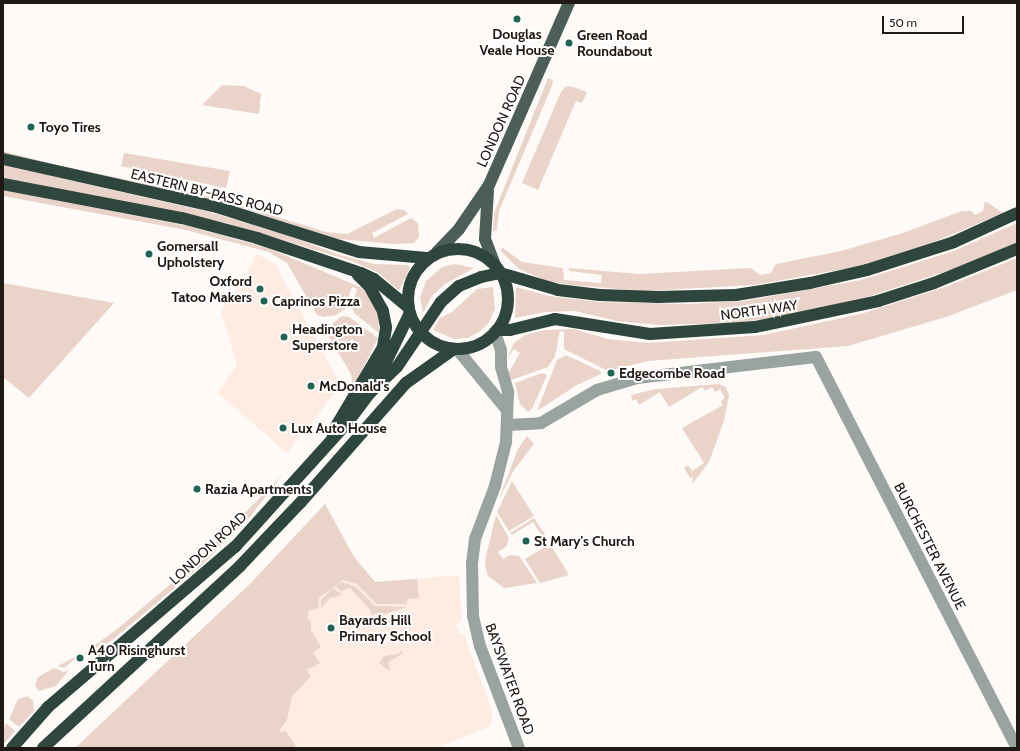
<!DOCTYPE html>
<style>
body{margin:0}
#map{position:relative;width:1020px;height:751px;overflow:hidden;background:#fefaf7;font-family:Cabin,sans-serif}
div>[style]{position:absolute}
.built>*{inset:0;background:#feebe2}
.green>*{inset:0;background:#ead4c9}
.minor>*{height:12px;margin:-6px;padding:0 6px;transform-origin:6px;border-radius:6px;background:#99a4a1}
.major>*{height:12px;margin:-6px;padding:0 6px;transform-origin:6px;border-radius:6px;background:#4b5e58}
.highway>*{height:12px;margin:-6px;padding:0 6px;transform-origin:6px;border-radius:6px;background:#2f463f}
.highway>.ring{margin:-6px;padding:0;box-sizing:content-box;background:none;border:12px solid #2f463f;border-radius:50%}
.dots>*{width:11px;height:11px;translate:-50% -50%;box-sizing:border-box;border:2px solid #fff;border-radius:50%}
span{translate:-50% -50%;white-space:nowrap;text-align:center;line-height:1.15;-webkit-text-stroke:4px #fff;paint-order:stroke}
.poi-label{font-size:14px;color:#211915;font-weight:700}
.left{translate:0 -50%;text-align:left}
.right{translate:-100% -50%;text-align:right}
.street-label{font-size:14px;color:#211915}
.frame{position:absolute;inset:0;border:4px solid #211915;pointer-events:none}
.scale{position:absolute;left:882px;top:16px;width:82px;height:18px;box-sizing:border-box;border:2px solid #211915;border-top:0;padding-left:5px;font-size:12px;line-height:14px;white-space:nowrap;color:#211915;-webkit-text-stroke:3px #fff;paint-order:stroke}
</style>
<div id="map">
<div class="built">
<div style="clip-path:polygon(256px 254px,275px 264px,338px 380px,338px 389px,287px 453px,218px 393px,237px 365px,221px 311px,243px 282px)"></div>
<div style="clip-path:polygon(325px 504px,354px 557px,375px 582px,459px 575px,462px 620px,456px 625px,460px 634px,464px 635px,492px 711px,492px 722px,488px 727px,437px 748px,75px 748px,251px 583px)"></div>
</div>
<div class="green">
<div style="clip-path:polygon(548px 78px,553px 80px,552px 86px,499px 211px,497px 230px,493px 231px,494px 213px)"></div>
<div style="clip-path:polygon(222px 85px,244px 86px,261px 94px,259px 114px,202px 105px)"></div>
<div style="clip-path:polygon(570px 86px,587px 92px,582px 103px,576px 101px,538px 190px,522px 183px,561px 92px,565px 87px)"></div>
<div style="clip-path:polygon(3px 151px,61px 166px,215px 198px,326px 232px,347px 234px,397px 209px,404px 210px,408px 214px,372px 233px,374px 238px,411px 218px,418px 223px,419px 237px,414px 243px,394px 244px,338px 239px,235px 206px,3px 154px)"></div>
<div style="clip-path:polygon(124px 153px,230px 171px,226px 188px,121px 166px)"></div>
<div style="clip-path:polygon(3px 165px,209px 212px,281px 233px,340px 255px,374px 264px,408px 265px,410px 268px,399px 291px,379px 273px,352px 261px,226px 223px,3px 178px)"></div>
<div style="clip-path:polygon(3px 190px,188px 226px,268px 248px,360px 287px,368px 294px,378px 314px,379px 333px,354px 313px,352px 307px,357px 289px,352px 287px,345px 309px,336px 315px,324px 317px,317px 315px,287px 263px,269px 252px,186px 230px,3px 196px)"></div>
<div style="clip-path:polygon(985px 201px,1003px 213px,929px 244px,871px 264px,755px 285px,644px 291px,571px 285px,547px 281px,519px 269px,500px 250px,503px 248px,522px 262px,563px 268px,564px 280px,601px 283px,602px 275px,569px 271px,569px 268px,639px 274px,751px 268px,760px 275px,771px 273px,776px 264px,841px 251px,903px 233px,962px 211px,971px 211px,975px 215px,983px 211px)"></div>
<div style="clip-path:polygon(1017px 223px,1017px 243px,953px 269px,858px 300px,774px 318px,731px 323px,659px 325px,617px 321px,575px 311px,545px 312px,515px 318px,516px 287px,549px 296px,599px 302px,688px 304px,744px 301px,861px 280px,954px 251px)"></div>
<div style="clip-path:polygon(1017px 258px,1017px 290px,949px 316px,848px 346px,648px 361px,608px 371px,564px 349px,564px 332px,560px 331px,555px 356px,548px 367px,511px 380px,509px 372px,520px 353px,514px 349px,507px 359px,514px 343px,525px 335px,545px 330px,574px 329px,608px 339px,648px 343px,764px 335px,864px 313px,948px 286px)"></div>
<div style="clip-path:polygon(455px 264px,474px 268px,445px 284px,432px 296px,423px 313px,420px 298px,426px 281px,442px 267px)"></div>
<div style="clip-path:polygon(3px 283px,114px 303px,29px 398px,3px 377px)"></div>
<div style="clip-path:polygon(493px 287px,495px 309px,488px 324px,479px 332px,468px 338px,454px 339px,433px 330px,440px 318px,452px 312px,477px 289px)"></div>
<div style="clip-path:polygon(342px 316px,349px 317px,378px 338px,353px 388px,351px 374px,329px 337px,333px 323px)"></div>
<div style="clip-path:polygon(566px 355px,600px 371px,601px 374px,577px 385px,537px 411px,557px 360px)"></div>
<div style="clip-path:polygon(542px 373px,547px 375px,532px 409px,528px 412px,520px 404px,515px 383px)"></div>
<div style="clip-path:polygon(719px 384px,726px 387px,729px 395px,724px 421px,709px 462px,692px 484px,693px 477px,690px 478px,684px 468px,688px 465px,692px 471px,704px 463px,682px 428px,723px 405px,721px 401px,725px 398px,720px 389px,715px 392px,712px 387px,705px 391px,702px 387px,669px 407px,660px 392px,639px 405px,636px 399px,632px 401px,631px 395px,656px 389px)"></div>
<div style="clip-path:polygon(527px 436px,534px 444px,514px 470px,499px 499px,518px 449px)"></div>
<div style="clip-path:polygon(282px 475px,250px 517px,201px 566px,111px 641px,83px 656px,88px 650px,116px 630px,199px 560px)"></div>
<div style="clip-path:polygon(512px 481px,534px 516px,509px 531px,497px 512px)"></div>
<div style="clip-path:polygon(325px 504px,354px 557px,375px 582px,417px 579px,419px 598px,407px 599px,407px 604px,377px 604px,357px 584px,343px 580px,319px 598px,318px 609px,309px 610px,308px 620px,311px 621px,311px 630px,321px 647px,313px 653px,320px 663px,307px 670px,311px 676px,292px 696px,287px 720px,280px 729px,281px 733px,285px 730px,297px 748px,75px 748px,251px 583px)"></div>
<div style="clip-path:polygon(496px 515px,509px 538px,506px 547px,498px 552px,503px 559px,510px 555px,519px 556px,537px 583px,504px 588px,488px 576px,485px 565px,486px 556px)"></div>
<div style="clip-path:polygon(534px 518px,550px 542px,543px 547px,546px 542px,533px 522px,512px 535px,510px 533px)"></div>
<div style="clip-path:polygon(550px 544px,569px 575px,540px 583px,525px 559px)"></div>
<div style="clip-path:polygon(342px 582px,356px 587px,375px 606px,407px 607px,384px 614px,382px 612px,372px 618px,371px 611px,350px 588px,341px 591px,335px 586px)"></div>
<div style="clip-path:polygon(333px 588px,342px 595px,330px 598px,321px 608px,321px 600px)"></div>
<div style="clip-path:polygon(402px 650px,402px 654px,388px 662px,390px 671px,379px 663px,384px 656px,398px 654px)"></div>
<div style="clip-path:polygon(82px 653px,64px 668px,58px 666px)"></div>
<div style="clip-path:polygon(54px 668px,64px 672px,69px 670px,56px 686px,39px 691px,35px 686px,38px 677px)"></div>
<div style="clip-path:polygon(28px 696px,33px 701px,34px 711px,19px 727px,9px 719px,18px 699px)"></div>
<div style="clip-path:polygon(6px 723px,15px 731px,3px 745px,3px 730px)"></div>
</div>
<div class="minor">
<div style="left:495px;top:332px;width:19px;rotate:72deg"></div>
<div style="left:501px;top:350px;width:17px;rotate:90deg"></div>
<div style="left:501px;top:367px;width:26px;rotate:74deg"></div>
<div style="left:508px;top:392px;width:50px;rotate:92.3deg"></div>
<div style="left:506px;top:442px;width:45px;rotate:104deg"></div>
<div style="left:495px;top:486px;width:57px;rotate:110.7deg"></div>
<div style="left:475px;top:539px;width:24px;rotate:97deg"></div>
<div style="left:472px;top:563px;width:53px;rotate:88.9deg"></div>
<div style="left:473px;top:616px;width:31px;rotate:77deg"></div>
<div style="left:480px;top:646px;width:109px;rotate:69.1deg"></div>
<div style="left:457px;top:349px;width:79px;rotate:50.7deg"></div>
<div style="left:507px;top:425px;width:34px;rotate:-3deg"></div>
<div style="left:541px;top:423px;width:65px;rotate:-30.5deg"></div>
<div style="left:597px;top:390px;width:42px;rotate:-16.7deg"></div>
<div style="left:637px;top:378px;width:180px;rotate:-6.7deg"></div>
<div style="left:816px;top:357px;width:440px;rotate:62.8deg"></div>
</div>
<div class="major">
<div style="left:488px;top:191px;width:48px;rotate:93.6deg"></div>
<div style="left:485px;top:239px;width:30px;rotate:69deg"></div>
<div style="left:437px;top:252px;width:32px;rotate:-46deg"></div>
<div style="left:459px;top:229px;width:53px;rotate:-55.7deg"></div>
<div style="left:489px;top:185px;width:199px;rotate:-66.3deg"></div>
</div>
<div class="highway">
<div style="left:3px;top:159px;width:219px;rotate:12.6deg"></div>
<div style="left:217px;top:207px;width:149px;rotate:17.6deg"></div>
<div style="left:359px;top:252px;width:68px;rotate:5deg"></div>
<div style="left:3px;top:184px;width:182px;rotate:10.8deg"></div>
<div style="left:182px;top:218px;width:78px;rotate:14.9deg"></div>
<div style="left:257px;top:238px;width:110px;rotate:18.6deg"></div>
<div style="left:361px;top:273px;width:14px;rotate:25deg"></div>
<div style="left:374px;top:279px;width:45px;rotate:39.6deg"></div>
<div class="ring" style="left:408px;top:249px;width:88px;height:88px"></div>
<div style="left:497px;top:330px;width:13px"></div>
<div style="left:510px;top:330px;width:46px;rotate:-13.7deg"></div>
<div style="left:555px;top:319px;width:96px;rotate:9deg"></div>
<div style="left:650px;top:334px;width:105px;rotate:-3.8deg"></div>
<div style="left:755px;top:327px;width:126px;rotate:-11.9deg"></div>
<div style="left:878px;top:301px;width:59px;rotate:-17.8deg"></div>
<div style="left:934px;top:283px;width:90px;rotate:-22.3deg"></div>
<div style="left:374px;top:387px;width:82px;rotate:-64.1deg"></div>
<div style="left:332px;top:433px;width:100px;rotate:-59.3deg"></div>
<div style="left:383px;top:347px;width:20px;rotate:-81deg"></div>
<div style="left:386px;top:327px;width:16px;rotate:-101deg"></div>
<div style="left:383px;top:311px;width:29px;rotate:-119deg"></div>
<div style="left:369px;top:286px;width:16px;rotate:-135deg"></div>
<div style="left:12px;top:748px;width:55px;rotate:-48.7deg"></div>
<div style="left:48px;top:707px;width:246px;rotate:-40.6deg"></div>
<div style="left:235px;top:547px;width:169px;rotate:-47.9deg"></div>
<div style="left:348px;top:422px;width:38px;rotate:-53deg"></div>
<div style="left:371px;top:392px;width:36px;rotate:-44deg"></div>
<div style="left:397px;top:367px;width:78px;rotate:-55.9deg"></div>
<div style="left:441px;top:302px;width:24px;rotate:-42deg"></div>
<div style="left:459px;top:286px;width:24px;rotate:-22deg"></div>
<div style="left:481px;top:277px;width:19px;rotate:-12deg"></div>
<div style="left:500px;top:273px;width:60px;rotate:16.3deg"></div>
<div style="left:558px;top:290px;width:42px;rotate:6.8deg"></div>
<div style="left:600px;top:295px;width:58px;rotate:2deg"></div>
<div style="left:658px;top:297px;width:78px;rotate:-1.5deg"></div>
<div style="left:736px;top:295px;width:75px;rotate:-9.2deg"></div>
<div style="left:810px;top:283px;width:58px;rotate:-12.8deg"></div>
<div style="left:867px;top:270px;width:91px;rotate:-17.8deg"></div>
<div style="left:954px;top:242px;width:69px;rotate:-24.7deg"></div>
<div style="left:43px;top:748px;width:268px;rotate:-42.7deg"></div>
<div style="left:240px;top:566px;width:88px;rotate:-46.4deg"></div>
<div style="left:301px;top:502px;width:159px;rotate:-48.6deg"></div>
<div style="left:406px;top:383px;width:59px;rotate:-35.3deg"></div>
</div>
<div class="dots">
<div style="left:517px;top:19px;background:#216455"></div>
<div style="left:569px;top:43px;background:#216455"></div>
<div style="left:31px;top:127px;background:#216455"></div>
<div style="left:149px;top:254px;background:#216455"></div>
<div style="left:260px;top:289px;background:#216455"></div>
<div style="left:264px;top:301px;background:#216455"></div>
<div style="left:284px;top:337px;background:#216455"></div>
<div style="left:611px;top:373px;background:#216455"></div>
<div style="left:311px;top:386px;background:#216455"></div>
<div style="left:283px;top:428px;background:#216455"></div>
<div style="left:197px;top:489px;background:#216455"></div>
<div style="left:526px;top:541px;background:#216455"></div>
<div style="left:331px;top:628px;background:#216455"></div>
<div style="left:80px;top:658px;background:#216455"></div>
</div>
<div class="poi-label">
<span style="left:517px;top:42px">Douglas<br>Veale House</span>
<span class="left" style="left:577px;top:43px">Green Road<br>Roundabout</span>
<span class="left" style="left:39px;top:127px">Toyo Tires</span>
<span class="left" style="left:157px;top:254px">Gomersall<br>Upholstery</span>
<span class="right" style="left:252px;top:289px">Oxford<br>Tatoo Makers</span>
<span class="left" style="left:272px;top:301px">Caprinos Pizza</span>
<span class="left" style="left:292px;top:337px">Headington<br>Superstore</span>
<span class="left" style="left:619px;top:373px">Edgecombe Road</span>
<span class="left" style="left:319px;top:386px">McDonald's</span>
<span class="left" style="left:291px;top:428px">Lux Auto House</span>
<span class="left" style="left:205px;top:489px">Razia Apartments</span>
<span class="left" style="left:534px;top:541px">St Mary's Church</span>
<span class="left" style="left:339px;top:628px">Bayards Hill<br>Primary School</span>
<span class="left" style="left:88px;top:658px">A40 Risinghurst<br>Turn</span>
</div>
<div class="street-label">
<span style="left:501px;top:121px;rotate:-66deg">LONDON ROAD</span>
<span style="left:207px;top:192px;rotate:14deg">EASTERN BY-PASS ROAD</span>
<span style="left:759px;top:310px;rotate:-8deg">NORTH WAY</span>
<span style="left:930px;top:546px;rotate:63deg">BURCHESTER AVENUE</span>
<span style="left:208px;top:548px;rotate:-43deg">LONDON ROAD</span>
<span style="left:510px;top:679px;rotate:70deg">BAYSWATER ROAD</span>
</div>
<div class="frame"></div>
<div class="scale">50 m</div>
</div>
